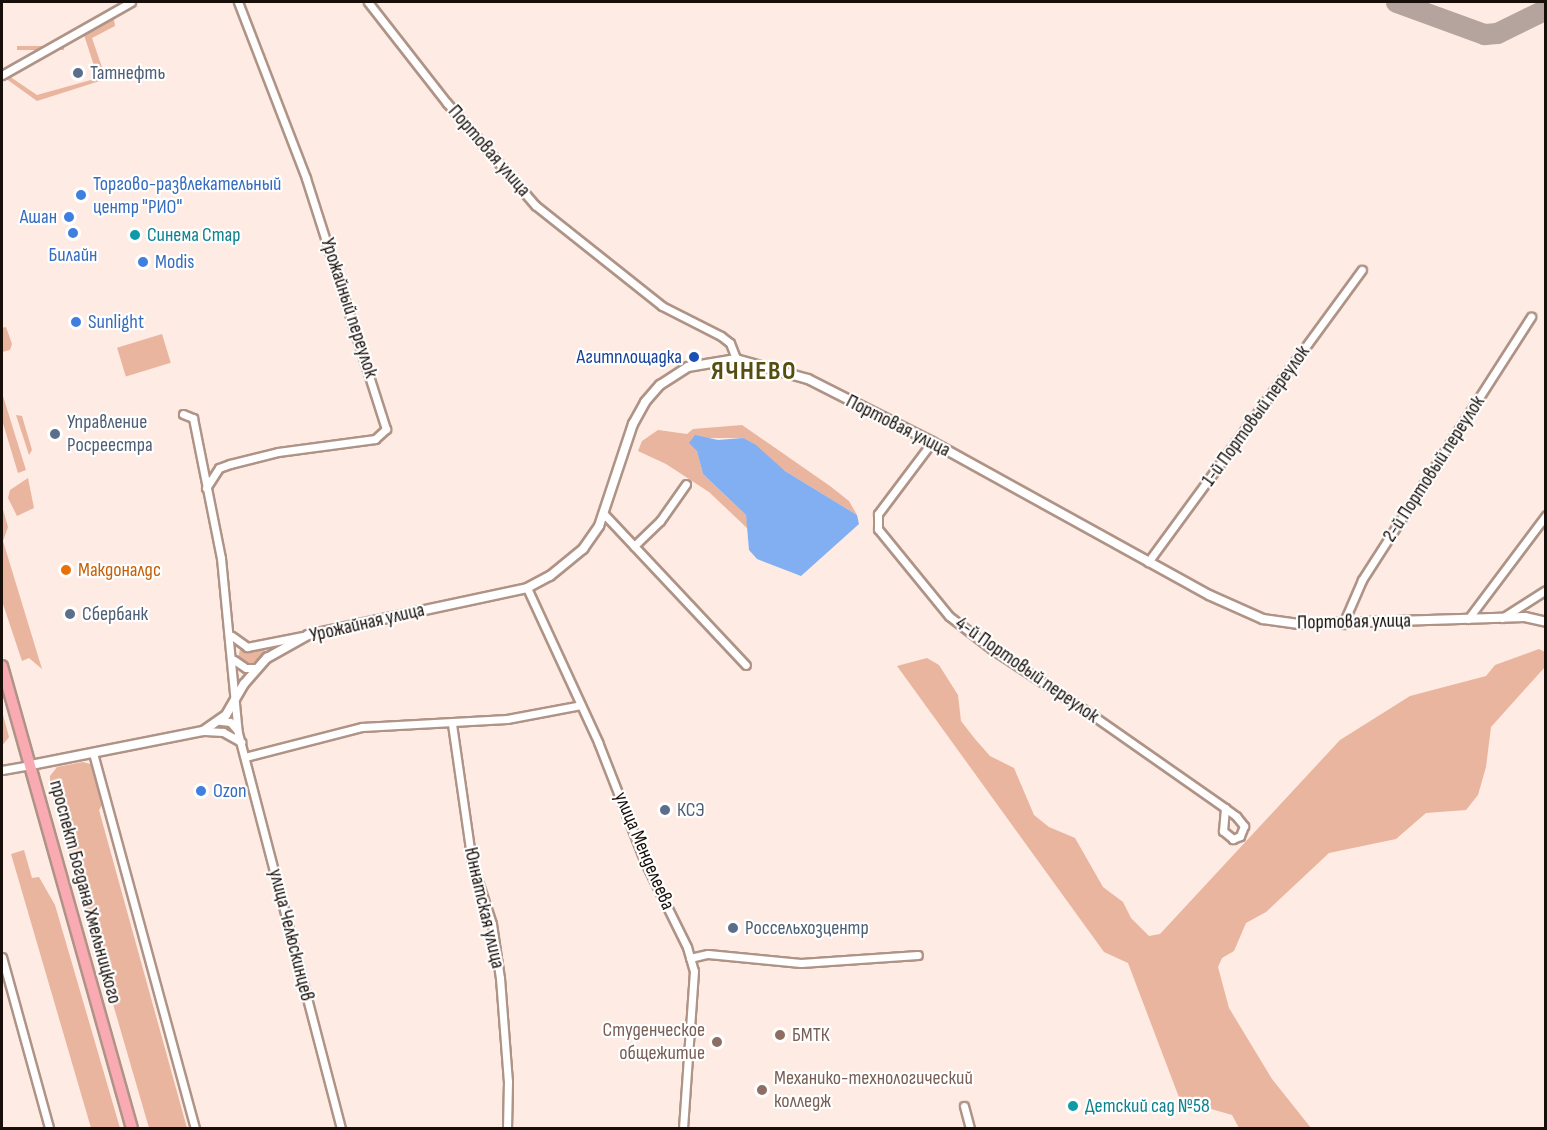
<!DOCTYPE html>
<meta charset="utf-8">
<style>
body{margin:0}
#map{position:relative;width:1547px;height:1130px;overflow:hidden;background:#feebe3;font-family:"Sofia Sans Condensed",sans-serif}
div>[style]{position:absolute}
.green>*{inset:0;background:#e9b59e;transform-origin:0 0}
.water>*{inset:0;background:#82aff1}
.taxiway>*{height:21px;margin:-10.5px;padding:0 10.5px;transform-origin:10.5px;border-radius:10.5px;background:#b4a49d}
.roads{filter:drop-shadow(2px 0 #af9386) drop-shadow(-2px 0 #af9386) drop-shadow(0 2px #af9386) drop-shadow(0 -2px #af9386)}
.minor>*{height:7px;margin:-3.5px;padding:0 3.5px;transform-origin:3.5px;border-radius:3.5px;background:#fff}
.tertiary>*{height:8px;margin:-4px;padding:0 4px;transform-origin:4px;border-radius:4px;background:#fff}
.primary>*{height:10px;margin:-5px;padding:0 5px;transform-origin:5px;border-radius:5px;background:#f9aab3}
.dots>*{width:16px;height:16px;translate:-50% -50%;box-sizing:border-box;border:3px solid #fff;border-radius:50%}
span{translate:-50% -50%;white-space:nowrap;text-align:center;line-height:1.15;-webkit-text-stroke:4.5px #fff;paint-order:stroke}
.service-label{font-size:20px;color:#4e5e75}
.left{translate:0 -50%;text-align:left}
.street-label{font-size:20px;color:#190f0a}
.shop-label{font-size:20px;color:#366cbe}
.right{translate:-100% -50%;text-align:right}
.culture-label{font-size:20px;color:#0d838f}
.transit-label{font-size:20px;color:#164399}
.food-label{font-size:20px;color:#c56008}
.education-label{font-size:20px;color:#785e54}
.district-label{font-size:26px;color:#574d0e;font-weight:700;letter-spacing:1.5px}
.frame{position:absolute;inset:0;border:3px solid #190f0a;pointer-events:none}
</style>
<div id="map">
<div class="green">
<div style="clip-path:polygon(114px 19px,115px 26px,92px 38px,106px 79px,37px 101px,5px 78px,9px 76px,37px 95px,98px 78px,84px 35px)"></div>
<div style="left:64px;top:46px;width:4px;height:47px;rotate:90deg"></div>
<div style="clip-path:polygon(6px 327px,12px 344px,10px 350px,2px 352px,2px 328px)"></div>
<div style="left:162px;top:334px;width:30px;height:47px;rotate:73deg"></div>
<div style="clip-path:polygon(2px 393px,26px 470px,18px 473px,2px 420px)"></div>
<div style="clip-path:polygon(16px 415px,22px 416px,32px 450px,29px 455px)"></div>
<div style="clip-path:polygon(742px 425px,830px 486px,849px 501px,857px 515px,785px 471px,743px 438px,699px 438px,697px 450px,703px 474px,746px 515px,748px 529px,709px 492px,666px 464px,638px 451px,642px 441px,658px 430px,687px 434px,693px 429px)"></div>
<div style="clip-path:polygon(28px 478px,34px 508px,17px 516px,8px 498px,10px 490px)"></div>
<div style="clip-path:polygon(2px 506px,8px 527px,3px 541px,42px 669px,29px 658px,22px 661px,2px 601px)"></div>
<div style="clip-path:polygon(263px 647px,266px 652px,252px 665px,238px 659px,240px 649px)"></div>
<div style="clip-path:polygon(1539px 649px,1545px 652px,1545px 667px,1491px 727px,1486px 767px,1478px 795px,1466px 810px,1426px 813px,1396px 839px,1329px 853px,1266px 912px,1246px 923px,1234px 951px,1222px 958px,1218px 967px,1229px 1008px,1272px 1079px,1311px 1128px,1239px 1128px,1232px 1115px,1180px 1100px,1128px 963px,1104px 952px,897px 666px,927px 658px,939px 665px,958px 695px,961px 721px,975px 739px,990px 756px,1014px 768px,1034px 815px,1049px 827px,1075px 838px,1103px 887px,1123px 902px,1131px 918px,1149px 936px,1160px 934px,1340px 740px,1410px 696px,1486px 676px,1495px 665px)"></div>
<div style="clip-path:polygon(2px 711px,9px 737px,2px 746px)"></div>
<div style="clip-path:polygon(83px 762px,94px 765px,104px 802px,99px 810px,187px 1128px,149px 1128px,50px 787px,50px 776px,57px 767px)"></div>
<div style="clip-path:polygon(24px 850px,32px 878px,39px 877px,55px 905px,120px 1128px,91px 1128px,11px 854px)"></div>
</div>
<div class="water">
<div style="clip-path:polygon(695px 435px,718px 440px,743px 438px,756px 445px,785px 471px,857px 515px,859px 524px,801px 576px,757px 559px,749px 550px,746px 515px,703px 474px,697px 451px,689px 443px)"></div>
</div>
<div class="taxiway">
<div style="left:1396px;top:2px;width:94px;rotate:20deg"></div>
<div style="left:1484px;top:34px;width:13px;rotate:-4deg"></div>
<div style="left:1497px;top:33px;width:55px;rotate:-26.1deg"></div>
</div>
<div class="roads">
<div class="minor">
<div style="left:368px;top:2px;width:128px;rotate:52deg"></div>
<div style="left:447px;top:103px;width:135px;rotate:49.2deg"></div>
<div style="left:535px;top:205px;width:162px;rotate:38.5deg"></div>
<div style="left:662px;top:306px;width:66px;rotate:27deg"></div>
<div style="left:721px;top:336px;width:11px;rotate:38deg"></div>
<div style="left:730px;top:343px;width:17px;rotate:69deg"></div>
<div style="left:2px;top:75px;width:148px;rotate:-29.5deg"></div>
<div style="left:183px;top:414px;width:11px;rotate:22deg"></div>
<div style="left:193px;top:418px;width:143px;rotate:78.7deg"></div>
<div style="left:221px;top:558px;width:176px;rotate:84.5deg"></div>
<div style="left:238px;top:733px;width:408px;rotate:75.4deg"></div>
<div style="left:932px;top:442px;width:90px;rotate:126.9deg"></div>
<div style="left:878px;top:514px;width:15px;rotate:90deg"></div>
<div style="left:878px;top:529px;width:112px;rotate:50.8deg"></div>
<div style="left:949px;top:616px;width:54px;rotate:37.5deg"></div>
<div style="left:992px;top:649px;width:123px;rotate:33.4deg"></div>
<div style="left:1095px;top:717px;width:159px;rotate:35deg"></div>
<div style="left:1225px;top:808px;width:14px;rotate:36deg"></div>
<div style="left:1236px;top:816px;width:13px;rotate:51deg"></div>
<div style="left:1244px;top:826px;width:11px;rotate:112deg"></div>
<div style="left:1240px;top:836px;width:8px;rotate:157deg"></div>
<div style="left:1233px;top:839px;width:13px;rotate:-141deg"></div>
<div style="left:1223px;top:831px;width:23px;rotate:-85deg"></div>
<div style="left:206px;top:488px;width:24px;rotate:-57deg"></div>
<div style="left:219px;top:468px;width:12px;rotate:-20deg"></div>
<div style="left:230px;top:464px;width:49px;rotate:-14deg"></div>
<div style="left:278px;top:452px;width:98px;rotate:-7.6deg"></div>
<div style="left:375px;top:439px;width:15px;rotate:-42deg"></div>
<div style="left:386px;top:429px;width:263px;rotate:-107.7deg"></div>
<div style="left:306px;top:178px;width:189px;rotate:-111.1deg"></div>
<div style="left:604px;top:514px;width:207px;rotate:46.8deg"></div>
<div style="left:634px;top:546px;width:36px;rotate:-44deg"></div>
<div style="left:660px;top:521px;width:45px;rotate:-54.9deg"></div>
<div style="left:1148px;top:562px;width:362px;rotate:-53.8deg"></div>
<div style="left:527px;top:588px;width:170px;rotate:65.2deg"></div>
<div style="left:598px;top:742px;width:129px;rotate:68.6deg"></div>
<div style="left:645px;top:862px;width:95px;rotate:63.7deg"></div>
<div style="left:687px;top:947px;width:25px;rotate:74deg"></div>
<div style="left:694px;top:971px;width:157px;rotate:94deg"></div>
<div style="left:1502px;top:618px;width:52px;rotate:-32.5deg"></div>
<div style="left:1468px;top:619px;width:130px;rotate:-53.1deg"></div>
<div style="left:1343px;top:624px;width:48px;rotate:-66.6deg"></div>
<div style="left:1362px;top:580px;width:313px;rotate:-57.3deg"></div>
<div style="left:232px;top:636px;width:19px;rotate:36deg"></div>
<div style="left:247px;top:647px;width:57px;rotate:-11.1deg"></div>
<div style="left:234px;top:660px;width:14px;rotate:34deg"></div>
<div style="left:246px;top:668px;width:11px"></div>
<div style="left:221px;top:721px;width:9px;rotate:6deg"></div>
<div style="left:230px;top:722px;width:11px;rotate:49deg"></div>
<div style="left:452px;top:724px;width:140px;rotate:81.8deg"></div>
<div style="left:472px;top:863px;width:64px;rotate:71.8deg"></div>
<div style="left:492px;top:924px;width:55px;rotate:81.6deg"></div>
<div style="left:500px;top:978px;width:103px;rotate:85.6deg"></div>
<div style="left:508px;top:1081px;width:47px;rotate:91.2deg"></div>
<div style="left:205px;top:731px;width:18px;rotate:3deg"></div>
<div style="left:223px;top:732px;width:21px;rotate:29deg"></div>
<div style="left:93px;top:753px;width:389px;rotate:74.8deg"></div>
<div style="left:245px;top:757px;width:121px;rotate:-14.4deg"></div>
<div style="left:362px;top:727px;width:145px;rotate:-3.2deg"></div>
<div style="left:507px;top:719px;width:75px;rotate:-10.7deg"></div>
<div style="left:2px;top:770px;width:29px;rotate:-10deg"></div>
<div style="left:2px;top:957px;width:177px;rotate:74.6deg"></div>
<div style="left:690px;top:958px;width:18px;rotate:-13deg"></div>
<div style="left:708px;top:954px;width:93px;rotate:5.5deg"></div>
<div style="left:801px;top:963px;width:117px;rotate:-3.9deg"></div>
<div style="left:964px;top:1106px;width:23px;rotate:75deg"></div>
</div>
<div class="tertiary">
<div style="left:31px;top:765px;width:175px;rotate:-11.2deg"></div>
<div style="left:203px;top:731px;width:28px;rotate:-35deg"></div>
<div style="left:226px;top:715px;width:36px;rotate:-60deg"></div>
<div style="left:244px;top:684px;width:35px;rotate:-49deg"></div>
<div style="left:267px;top:658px;width:47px;rotate:-29.3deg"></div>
<div style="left:308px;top:635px;width:224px;rotate:-12.1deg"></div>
<div style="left:527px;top:588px;width:26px;rotate:-28deg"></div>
<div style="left:550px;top:576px;width:43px;rotate:-39.3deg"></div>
<div style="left:583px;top:549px;width:28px;rotate:-55deg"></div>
<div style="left:599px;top:526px;width:108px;rotate:-71.6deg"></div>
<div style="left:633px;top:424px;width:25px;rotate:-61deg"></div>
<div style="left:645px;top:402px;width:23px;rotate:-49deg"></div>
<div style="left:660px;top:385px;width:33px;rotate:-33deg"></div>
<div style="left:688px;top:367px;width:49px;rotate:-9.5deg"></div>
<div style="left:736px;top:359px;width:75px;rotate:15.5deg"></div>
<div style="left:808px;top:379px;width:139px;rotate:26.9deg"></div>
<div style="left:932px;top:442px;width:316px;rotate:28.9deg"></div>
<div style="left:1209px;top:595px;width:59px;rotate:24deg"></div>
<div style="left:1263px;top:619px;width:36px;rotate:8deg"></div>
<div style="left:1299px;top:624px;width:226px;rotate:-1.8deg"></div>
<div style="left:1525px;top:617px;width:22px;rotate:13deg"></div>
</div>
<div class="primary">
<div style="left:2px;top:666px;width:480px;rotate:74.3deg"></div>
</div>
</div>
<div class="dots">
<div style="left:78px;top:73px;background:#5c6f8a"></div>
<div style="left:81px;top:195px;background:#3f7fe0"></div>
<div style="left:69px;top:217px;background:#3f7fe0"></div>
<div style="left:73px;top:233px;background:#3f7fe0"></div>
<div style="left:135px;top:235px;background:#0f9aa8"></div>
<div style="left:143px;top:262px;background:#3f7fe0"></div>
<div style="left:76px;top:322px;background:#3f7fe0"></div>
<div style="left:694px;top:357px;background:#1a4fb4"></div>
<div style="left:55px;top:434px;background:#5c6f8a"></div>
<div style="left:66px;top:570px;background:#e8710a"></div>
<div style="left:70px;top:614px;background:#5c6f8a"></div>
<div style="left:201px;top:791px;background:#3f7fe0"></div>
<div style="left:665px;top:810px;background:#5c6f8a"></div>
<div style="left:733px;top:928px;background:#5c6f8a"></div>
<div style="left:780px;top:1035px;background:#8d6e63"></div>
<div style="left:717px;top:1042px;background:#8d6e63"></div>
<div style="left:762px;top:1090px;background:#8d6e63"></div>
<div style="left:1073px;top:1106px;background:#0f9aa8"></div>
</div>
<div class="service-label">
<span class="left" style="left:90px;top:73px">Татнефть</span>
<span class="left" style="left:67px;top:434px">Управление<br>Росреестра</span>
<span class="left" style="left:82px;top:614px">Сбербанк</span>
<span class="left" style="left:677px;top:810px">КСЭ</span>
<span class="left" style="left:745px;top:928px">Россельхозцентр</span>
</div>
<div class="street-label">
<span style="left:489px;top:151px;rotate:49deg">Портовая улица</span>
<span style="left:349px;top:308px;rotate:72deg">Урожайный переулок</span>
<span style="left:1256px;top:416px;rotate:-54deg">1-й Портовый переулок</span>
<span style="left:898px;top:426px;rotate:27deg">Портовая улица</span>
<span style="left:1434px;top:469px;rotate:-57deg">2-й Портовый переулок</span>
<span style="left:1354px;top:622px;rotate:-1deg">Портовая улица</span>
<span style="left:367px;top:623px;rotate:-13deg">Урожайная улица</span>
<span style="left:1027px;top:670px;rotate:35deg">4-й Портовый переулок</span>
<span style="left:644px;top:851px;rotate:67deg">улица Менделеева</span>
<span style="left:85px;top:892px;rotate:75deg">проспект Богдана Хмельницкого</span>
<span style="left:484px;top:908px;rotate:77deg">Юннатская улица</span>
<span style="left:291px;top:935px;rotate:76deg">улица Челюскинцев</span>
</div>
<div class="shop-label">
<span class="left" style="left:93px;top:196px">Торгово-развлекательный<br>центр "РИО"</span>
<span class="right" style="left:57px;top:217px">Ашан</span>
<span style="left:73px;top:255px">Билайн</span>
<span class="left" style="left:155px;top:262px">Modis</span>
<span class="left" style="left:88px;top:322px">Sunlight</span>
<span class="left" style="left:213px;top:791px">Ozon</span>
</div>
<div class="culture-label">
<span class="left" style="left:147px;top:235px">Синема Стар</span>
<span class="left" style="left:1085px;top:1106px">Детский сад №58</span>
</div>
<div class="transit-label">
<span class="right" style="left:682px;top:357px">Агитплощадка</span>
</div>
<div class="food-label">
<span class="left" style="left:78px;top:570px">Макдоналдс</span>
</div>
<div class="education-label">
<span class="right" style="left:705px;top:1042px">Студенческое<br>общежитие</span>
<span class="left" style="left:792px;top:1035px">БМТК</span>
<span class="left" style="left:774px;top:1090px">Механико-технологический<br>колледж</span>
</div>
<div class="district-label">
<span style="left:754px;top:372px">ЯЧНЕВО</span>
</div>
<div class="frame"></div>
</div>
